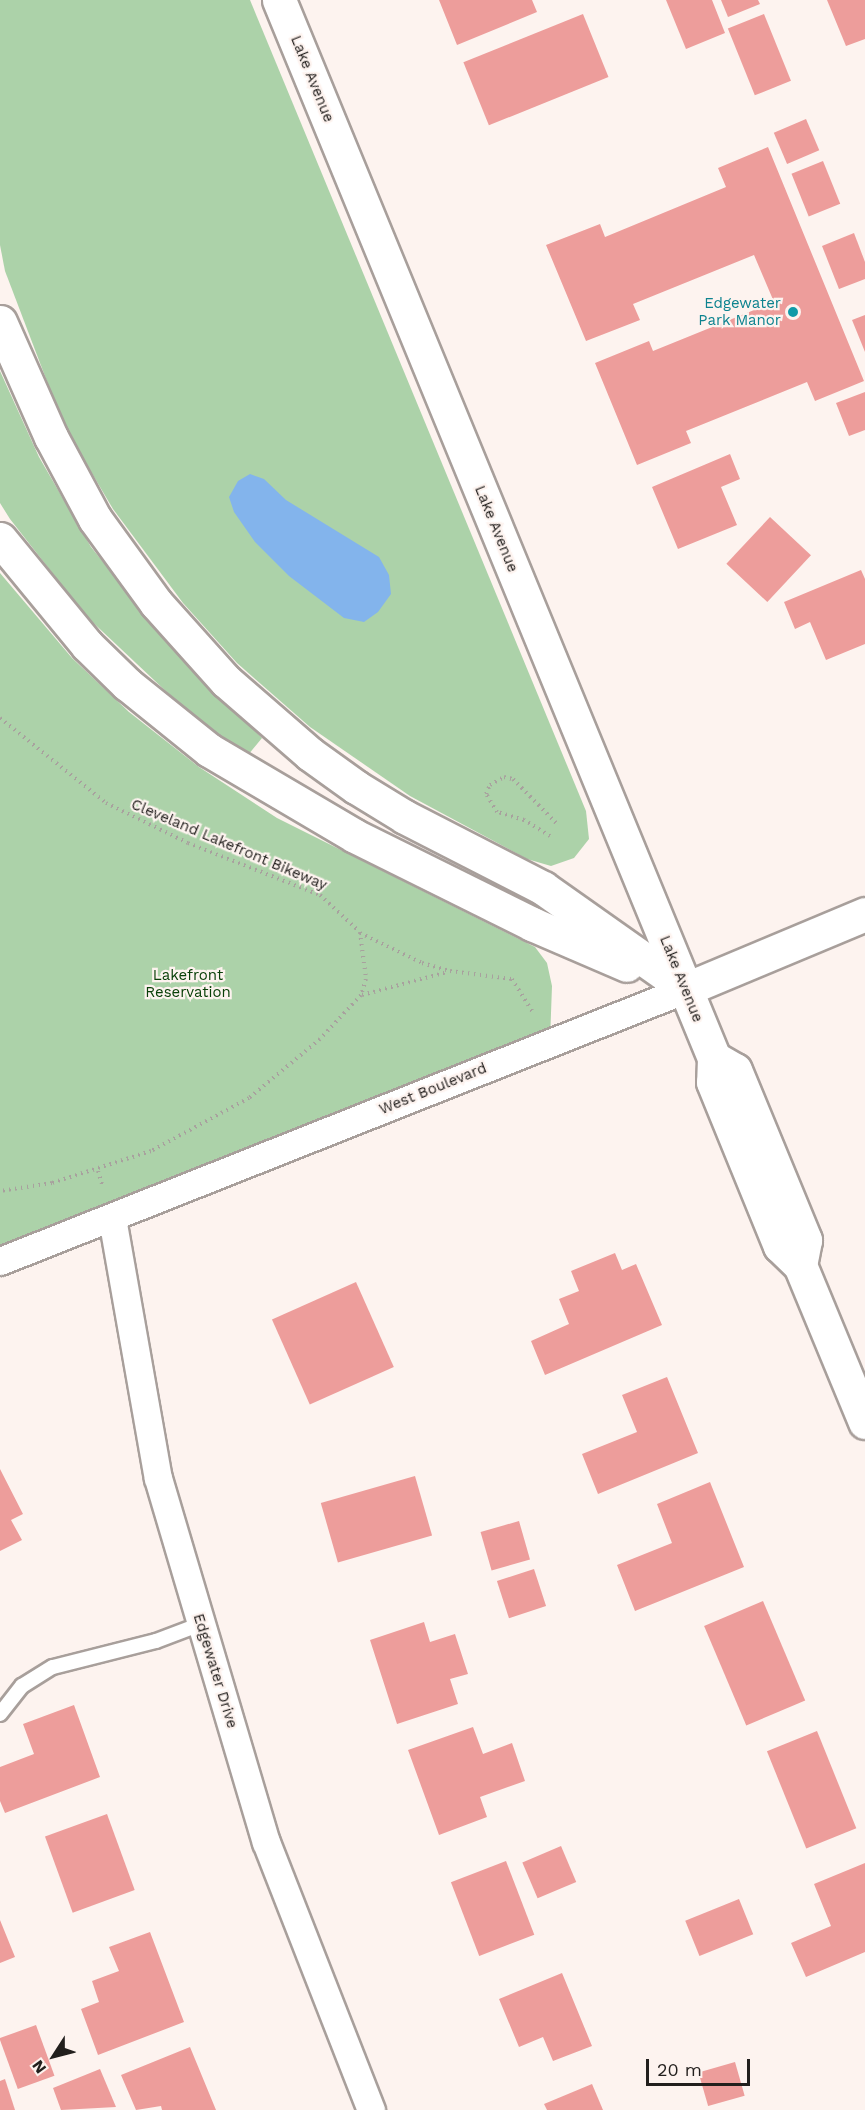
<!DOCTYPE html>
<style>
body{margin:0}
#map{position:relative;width:865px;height:2110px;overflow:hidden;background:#fdf3ef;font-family:"Work Sans",sans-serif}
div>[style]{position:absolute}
.green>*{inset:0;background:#acd2a9}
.water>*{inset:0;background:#83b4ec}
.building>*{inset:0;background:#ed9d9b;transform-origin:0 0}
.path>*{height:4px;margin-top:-2px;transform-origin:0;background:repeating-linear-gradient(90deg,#a8a19e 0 1.5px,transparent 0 6px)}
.roads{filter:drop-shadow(2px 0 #a89f9b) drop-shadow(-2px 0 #a89f9b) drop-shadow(0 2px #a89f9b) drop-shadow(0 -2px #a89f9b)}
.service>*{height:14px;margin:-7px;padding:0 7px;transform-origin:7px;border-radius:7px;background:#fff}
.minor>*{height:27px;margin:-13.5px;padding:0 13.5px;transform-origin:13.5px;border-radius:13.5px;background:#fff}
.tertiary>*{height:33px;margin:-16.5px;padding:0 16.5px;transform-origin:16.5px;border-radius:16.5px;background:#fff}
.secondary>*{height:33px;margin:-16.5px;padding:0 16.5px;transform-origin:16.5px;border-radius:16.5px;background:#fff}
.motorway>*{height:33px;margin:-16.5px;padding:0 16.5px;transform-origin:16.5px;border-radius:16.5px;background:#fff}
.dots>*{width:16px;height:16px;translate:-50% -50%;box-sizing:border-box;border:3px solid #fdf3ef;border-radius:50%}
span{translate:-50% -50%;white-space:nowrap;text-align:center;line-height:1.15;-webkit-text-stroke:4.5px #fdf3ef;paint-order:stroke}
.street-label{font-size:15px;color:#221f1d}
.culture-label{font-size:15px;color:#0d838f}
.right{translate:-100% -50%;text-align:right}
.park-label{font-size:15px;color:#094008}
.north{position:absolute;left:24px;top:2026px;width:60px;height:60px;-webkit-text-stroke:4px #fdf3ef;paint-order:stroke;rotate:234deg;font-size:16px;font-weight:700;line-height:24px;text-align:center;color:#221f1d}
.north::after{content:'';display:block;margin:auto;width:21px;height:27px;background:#221f1d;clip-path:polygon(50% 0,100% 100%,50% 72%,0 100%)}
.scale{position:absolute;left:646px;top:2059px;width:104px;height:27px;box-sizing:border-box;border:3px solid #221f1d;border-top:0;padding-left:8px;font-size:18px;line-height:21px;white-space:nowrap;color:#221f1d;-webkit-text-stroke:4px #fdf3ef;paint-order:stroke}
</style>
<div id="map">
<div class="green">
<div style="clip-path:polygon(0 0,250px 0,586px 811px,589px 839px,574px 858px,551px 866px,527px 859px,410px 796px,310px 727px,237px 663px,183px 603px,113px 509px,64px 426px,5px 271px,0 245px)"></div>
<div style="clip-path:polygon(0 371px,39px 457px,91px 547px,173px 649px,262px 738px,248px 755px,188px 712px,86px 616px,10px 519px,0 503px)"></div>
<div style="clip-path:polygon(0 573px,72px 658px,129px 712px,199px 767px,277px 818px,535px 947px,547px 963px,552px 986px,550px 1041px,0 1261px)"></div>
</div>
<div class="water">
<div style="clip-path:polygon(250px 474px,264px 479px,286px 500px,379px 557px,389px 575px,391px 594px,378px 612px,364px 622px,344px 618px,289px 576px,255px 542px,234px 512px,229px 497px,238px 481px)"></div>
</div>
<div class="building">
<div style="clip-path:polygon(439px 0,532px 0,537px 12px,457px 45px)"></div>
<div style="clip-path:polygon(666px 0,712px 0,725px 33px,686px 49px)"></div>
<div style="clip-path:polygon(721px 0,758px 0,760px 4px,728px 17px)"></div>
<div style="clip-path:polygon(827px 0,865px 0,865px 39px,846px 46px)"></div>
<div style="left:583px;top:14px;width:68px;height:129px;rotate:68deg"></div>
<div style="left:764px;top:14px;width:72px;height:39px;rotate:68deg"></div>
<div style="left:806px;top:119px;width:34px;height:35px;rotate:67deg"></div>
<div style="clip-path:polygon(768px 147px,864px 381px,815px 401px,807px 382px,686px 431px,691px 443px,637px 465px,595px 363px,649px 341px,653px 351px,774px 302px,754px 255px,633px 304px,640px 320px,586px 341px,546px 245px,600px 224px,605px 237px,726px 187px,718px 168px)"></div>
<div style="left:823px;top:161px;width:46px;height:34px;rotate:68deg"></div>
<div style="clip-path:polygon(854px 233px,865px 262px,865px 279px,839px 289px,822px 246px)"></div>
<div style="clip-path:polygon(865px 315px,865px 352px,852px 320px)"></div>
<div style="clip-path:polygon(865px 392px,865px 430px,849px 436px,836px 403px)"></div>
<div style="clip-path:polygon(730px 454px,740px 479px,721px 487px,737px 525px,678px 549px,652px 487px)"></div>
<div style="left:770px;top:517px;width:56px;height:64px;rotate:43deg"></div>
<div style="clip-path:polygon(861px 570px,865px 579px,865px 644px,826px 660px,810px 622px,795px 629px,784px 602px)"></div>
<div style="clip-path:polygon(615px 1253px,622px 1270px,636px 1264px,662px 1325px,545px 1375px,531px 1341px,569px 1324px,559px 1299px,579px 1291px,571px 1271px)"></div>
<div style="left:356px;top:1282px;width:93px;height:92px;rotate:66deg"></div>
<div style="clip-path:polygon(667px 1377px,698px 1453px,598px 1494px,582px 1454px,637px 1432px,622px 1395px)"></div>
<div style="clip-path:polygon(0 1469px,23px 1514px,11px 1520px,22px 1540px,0 1551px)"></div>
<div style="left:415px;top:1476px;width:62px;height:98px;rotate:74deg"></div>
<div style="clip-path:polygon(710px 1482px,744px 1567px,635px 1611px,617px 1565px,672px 1543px,657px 1504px)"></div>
<div style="left:519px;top:1521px;width:40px;height:40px;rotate:74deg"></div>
<div style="left:534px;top:1569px;width:39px;height:39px;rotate:72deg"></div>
<div style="left:763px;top:1601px;width:108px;height:64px;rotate:67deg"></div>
<div style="clip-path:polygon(424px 1622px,430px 1642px,455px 1634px,468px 1674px,450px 1679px,458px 1704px,397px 1724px,370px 1640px)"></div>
<div style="clip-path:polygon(74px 1705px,100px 1777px,5px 1813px,0 1801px,0 1767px,34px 1754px,23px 1724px)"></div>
<div style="clip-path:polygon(473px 1727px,483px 1754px,512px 1743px,525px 1781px,480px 1797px,487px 1817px,439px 1835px,408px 1750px)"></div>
<div style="left:817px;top:1731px;width:105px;height:54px;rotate:68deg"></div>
<div style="left:107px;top:1814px;width:81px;height:66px;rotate:70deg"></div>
<div style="left:561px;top:1846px;width:39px;height:42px;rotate:67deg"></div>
<div style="left:506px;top:1861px;width:79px;height:59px;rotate:69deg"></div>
<div style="clip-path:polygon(865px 1863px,865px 1952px,806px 1977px,791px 1943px,831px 1926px,814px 1884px)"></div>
<div style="left:739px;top:1899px;width:38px;height:58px;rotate:68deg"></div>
<div style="clip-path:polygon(0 1920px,15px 1957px,0 1963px)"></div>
<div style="clip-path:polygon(150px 1932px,184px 2022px,98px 2055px,81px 2009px,99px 2002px,92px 1981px,119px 1971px,109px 1947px)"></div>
<div style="clip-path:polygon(562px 1973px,592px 2046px,553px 2061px,543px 2037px,519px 2047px,499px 1999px)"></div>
<div style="left:36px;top:2025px;width:54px;height:39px;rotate:70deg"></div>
<div style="clip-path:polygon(190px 2047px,216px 2110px,162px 2110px,161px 2106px,136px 2110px,121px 2075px)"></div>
<div style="left:735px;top:2062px;width:35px;height:38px;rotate:74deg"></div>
<div style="clip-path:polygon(100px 2069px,116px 2107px,61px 2110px,53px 2088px)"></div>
<div style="clip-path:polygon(5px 2079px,15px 2110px,0 2110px,0 2081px)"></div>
<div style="clip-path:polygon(592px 2084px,603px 2110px,547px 2110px,544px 2104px)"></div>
</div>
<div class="path">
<div style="left:0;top:718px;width:136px;rotate:38.7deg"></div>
<div style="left:106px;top:803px;width:91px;rotate:26deg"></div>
<div style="left:188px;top:843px;width:142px;rotate:21.5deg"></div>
<div style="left:320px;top:895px;width:54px;rotate:42.8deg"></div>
<div style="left:360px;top:932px;width:47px;rotate:82.7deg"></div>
<div style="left:366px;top:979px;width:17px;rotate:107deg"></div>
<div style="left:361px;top:995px;width:60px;rotate:133deg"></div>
<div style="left:320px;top:1039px;width:92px;rotate:140.3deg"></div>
<div style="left:249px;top:1098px;width:111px;rotate:151.6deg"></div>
<div style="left:151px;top:1151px;width:104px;rotate:162.1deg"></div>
<div style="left:52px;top:1183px;width:53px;rotate:171.3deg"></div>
<div style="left:550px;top:836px;width:31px;rotate:-148deg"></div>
<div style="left:524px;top:820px;width:28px;rotate:-163deg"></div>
<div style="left:497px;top:812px;width:21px;rotate:-121deg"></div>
<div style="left:486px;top:794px;width:10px;rotate:-66deg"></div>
<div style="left:490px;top:785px;width:16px;rotate:-30deg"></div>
<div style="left:504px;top:777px;width:9px;rotate:13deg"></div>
<div style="left:513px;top:779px;width:63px;rotate:45.6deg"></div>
<div style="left:360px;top:933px;width:69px;rotate:25.8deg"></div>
<div style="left:422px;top:963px;width:29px;rotate:16deg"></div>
<div style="left:450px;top:971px;width:63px;rotate:7.4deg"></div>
<div style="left:512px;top:979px;width:40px;rotate:58deg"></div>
<div style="left:362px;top:995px;width:88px;rotate:-15.1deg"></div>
<div style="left:98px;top:1171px;width:17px;rotate:73deg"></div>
</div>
<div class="roads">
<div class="service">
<div style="left:0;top:1714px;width:36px;rotate:-52deg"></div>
<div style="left:22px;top:1686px;width:36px;rotate:-32deg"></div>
<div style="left:53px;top:1667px;width:106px;rotate:-14.2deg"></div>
<div style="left:156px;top:1641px;width:48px;rotate:-20.7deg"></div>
</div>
<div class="minor">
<div style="left:112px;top:1218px;width:264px;rotate:80deg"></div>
<div style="left:158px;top:1478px;width:380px;rotate:73.5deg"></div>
<div style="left:266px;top:1842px;width:288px;rotate:68.6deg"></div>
<div style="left:0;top:1261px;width:738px;rotate:-21.63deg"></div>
</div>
<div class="tertiary">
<div style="left:279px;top:0;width:1144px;rotate:67.65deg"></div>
<div style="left:714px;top:1058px;width:24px;rotate:92deg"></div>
<div style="left:713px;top:1082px;width:177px;rotate:67.8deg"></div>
<div style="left:780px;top:1246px;width:28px;rotate:44deg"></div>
<div style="left:800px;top:1265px;width:170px;rotate:67.5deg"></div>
<div style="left:714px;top:1058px;width:24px;rotate:30deg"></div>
<div style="left:735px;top:1070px;width:184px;rotate:67.6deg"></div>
<div style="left:805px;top:1240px;width:25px;rotate:101deg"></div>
</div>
<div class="secondary">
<div style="left:686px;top:989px;width:194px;rotate:-22.7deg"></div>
</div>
<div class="motorway">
<div style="left:0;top:322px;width:126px;rotate:66.1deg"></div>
<div style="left:51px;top:437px;width:93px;rotate:61.8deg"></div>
<div style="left:95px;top:519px;width:104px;rotate:54deg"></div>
<div style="left:156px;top:603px;width:105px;rotate:48.1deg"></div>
<div style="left:226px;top:681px;width:111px;rotate:41deg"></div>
<div style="left:310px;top:754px;width:57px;rotate:35.7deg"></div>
<div style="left:356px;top:787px;width:57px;rotate:31.5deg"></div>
<div style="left:405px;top:817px;width:155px;rotate:27.2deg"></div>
<div style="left:543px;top:888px;width:175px;rotate:35.2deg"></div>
<div style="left:0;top:539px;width:137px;rotate:50.6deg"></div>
<div style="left:87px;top:645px;width:56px;rotate:44.3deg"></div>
<div style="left:127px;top:684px;width:105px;rotate:38.8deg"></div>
<div style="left:209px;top:750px;width:169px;rotate:30.5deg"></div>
<div style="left:355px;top:836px;width:198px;rotate:26.4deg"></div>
<div style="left:532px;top:924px;width:103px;rotate:23.3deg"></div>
</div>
</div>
<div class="dots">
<div style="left:793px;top:312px;background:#0f9aa8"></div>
</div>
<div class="street-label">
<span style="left:312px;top:79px;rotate:68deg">Lake Avenue</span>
<span style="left:496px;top:529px;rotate:68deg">Lake Avenue</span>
<span style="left:229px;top:845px;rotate:23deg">Cleveland Lakefront Bikeway</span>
<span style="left:681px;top:979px;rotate:68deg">Lake Avenue</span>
<span style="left:433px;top:1089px;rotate:-22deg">West Boulevard</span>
<span style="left:215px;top:1671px;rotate:73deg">Edgewater Drive</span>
</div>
<div class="culture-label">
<span class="right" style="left:781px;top:312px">Edgewater<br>Park Manor</span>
</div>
<div class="park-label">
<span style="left:188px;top:984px">Lakefront<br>Reservation</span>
</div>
<div class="north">N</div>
<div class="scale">20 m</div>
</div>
